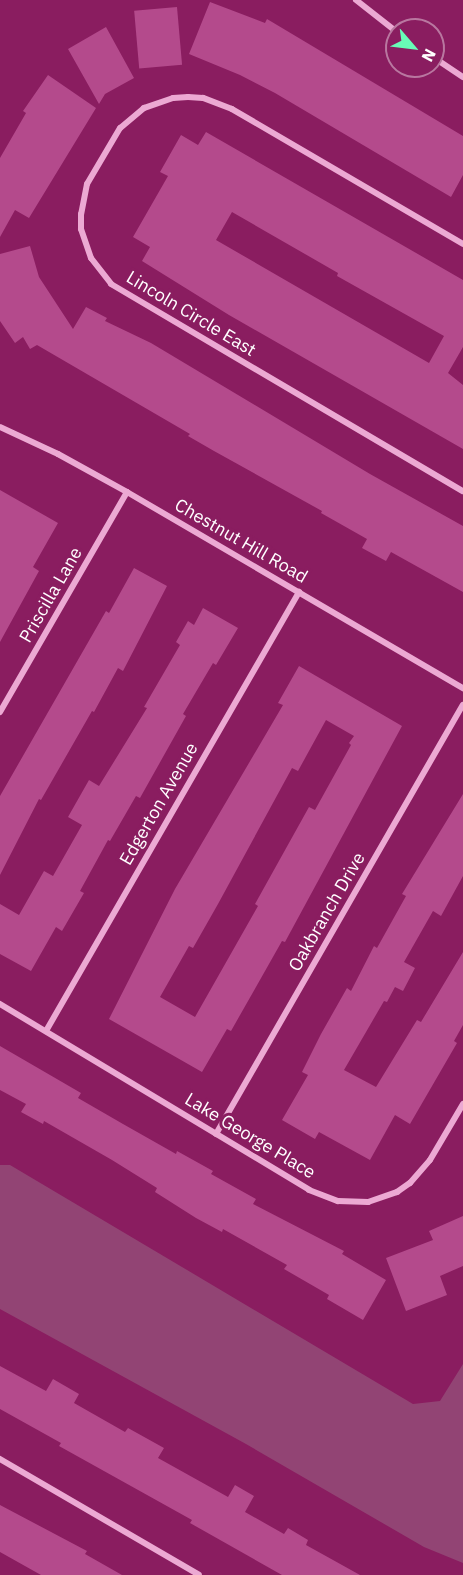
<!DOCTYPE html>
<style>
body{margin:0}
#map{position:relative;width:463px;height:1575px;overflow:hidden;background:#8a1d60;font-family:"IBM Plex Sans",sans-serif}
div>[style]{position:absolute}
.water>*{inset:0;background:#924474}
.building>*{inset:0;background:#b44a8c;transform-origin:0 0}
.minor>*{height:6px;margin:-3px;padding:0 3px;transform-origin:3px;border-radius:3px;background:#eca9d3}
span{translate:-50% -50%;white-space:nowrap;text-align:center;line-height:1.15;-webkit-text-stroke:6px #8a1d60;paint-order:stroke}
.street-label{font-size:18px;color:#fff}
.north{position:absolute;left:385px;top:18px;width:60px;height:60px;box-sizing:border-box;background:#8a1d60;border:2px solid #b977a0;border-radius:50%;rotate:118deg;font-size:16px;font-weight:700;line-height:24px;text-align:center;color:#fff}
.north::after{content:'';display:block;margin:auto;width:21px;height:27px;background:#68fbb7;clip-path:polygon(50% 0,100% 100%,50% 72%,0 100%)}
</style>
<div id="map">
<div class="water">
<div style="clip-path:polygon(0 1165px,10px 1165px,413px 1404px,440px 1401px,463px 1364px,463px 1563px,424px 1547px,246px 1444px,0 1309px)"></div>
</div>
<div class="building">
<div style="clip-path:polygon(210px 2px,265px 23px,267px 19px,463px 136px,463px 175px,451px 197px,275px 93px,240px 75px,189px 54px)"></div>
<div style="left:177px;top:7px;width:58px;height:43px;rotate:85deg"></div>
<div style="clip-path:polygon(106px 27px,134px 78px,105px 94px,99px 104px,68px 49px)"></div>
<div style="clip-path:polygon(48px 75px,96px 108px,29px 218px,15px 210px,0 237px,0 158px,26px 113px,23px 111px)"></div>
<div style="clip-path:polygon(evenodd,206px 132px,463px 280px,463px 347px,448px 373px,463px 385px,463px 449px,229px 315px,142px 261px,150px 247px,133px 237px,168px 176px,160px 172px,181px 135px,198px 145px,206px 132px,232px 212px,338px 273px,337px 276px,444px 336px,429px 363px,216px 240px,232px 212px)"></div>
<div style="clip-path:polygon(30px 246px,39px 277px,73px 329px,86px 307px,107px 318px,105px 321px,151px 343px,370px 474px,463px 526px,463px 592px,391px 552px,386px 561px,362px 548px,367px 539px,321px 513px,322px 511px,214px 451px,188px 436px,190px 434px,37px 345px,30px 349px,23px 337px,15px 343px,0 321px,0 254px)"></div>
<div style="clip-path:polygon(0 490px,58px 523px,33px 567px,39px 571px,0 642px)"></div>
<div style="clip-path:polygon(134px 568px,167px 586px,123px 671px,118px 668px,94px 712px,92px 711px,41px 800px,39px 799px,0 875px,0 796px,106px 611px,109px 613px)"></div>
<div style="clip-path:polygon(203px 608px,238px 628px,216px 665px,213px 663px,183px 714px,186px 716px,140px 798px,136px 796px,110px 841px,108px 840px,80px 891px,84px 893px,62px 931px,56px 927px,31px 971px,0 954px,0 904px,19px 915px,44px 871px,53px 876px,82px 825px,68px 817px,89px 780px,99px 786px,147px 708px,144px 707px,180px 645px,176px 642px,188px 621px,194px 625px)"></div>
<div style="clip-path:polygon(evenodd,299px 666px,402px 726px,285px 942px,282px 941px,231px 1031px,227px 1029px,202px 1072px,109px 1019px,175px 889px,283px 705px,278px 703px,299px 666px,326px 720px,354px 736px,349px 743px,351px 745px,315px 810px,309px 807px,255px 904px,258px 906px,195px 1017px,160px 997px,189px 946px,193px 948px,218px 904px,292px 768px,298px 771px,326px 720px)"></div>
<div style="clip-path:polygon(463px 794px,463px 876px,441px 916px,433px 911px,404px 962px,415px 968px,403px 991px,395px 987px,387px 1002px,384px 1001px,344px 1070px,376px 1087px,417px 1020px,421px 1022px,463px 952px,463px 1025px,454px 1041px,457px 1043px,410px 1124px,395px 1115px,370px 1160px,319px 1132px,315px 1139px,282px 1120px,308px 1075px,302px 1072px,321px 1034px,347px 988px,351px 991px,374px 946px,377px 948px,406px 896px,402px 894px)"></div>
<div style="clip-path:polygon(0 1046px,81px 1093px,78px 1098px,123px 1124px,176px 1154px,177px 1151px,213px 1171px,211px 1174px,256px 1199px,253px 1204px,344px 1251px,342px 1254px,386px 1280px,363px 1320px,327px 1299px,329px 1295px,284px 1269px,287px 1265px,223px 1229px,222px 1232px,196px 1218px,155px 1192px,157px 1188px,112px 1160px,44px 1121px,43px 1124px,21px 1112px,26px 1104px,0 1090px)"></div>
<div style="clip-path:polygon(463px 1216px,463px 1266px,440px 1276px,447px 1295px,406px 1311px,386px 1258px,433px 1240px,429px 1231px)"></div>
<div style="clip-path:polygon(0 1366px,46px 1391px,53px 1379px,79px 1394px,74px 1403px,125px 1432px,128px 1428px,164px 1448px,158px 1458px,228px 1497px,235px 1485px,254px 1496px,245px 1512px,284px 1534px,288px 1528px,308px 1540px,306px 1545px,360px 1575px,282px 1575px,190px 1523px,192px 1520px,59px 1446px,61px 1443px,0 1409px)"></div>
<div style="clip-path:polygon(0 1505px,87px 1551px,85px 1554px,122px 1575px,41px 1575px,0 1552px)"></div>
</div>
<div class="minor">
<div style="left:356px;top:0;width:52px;rotate:38deg"></div>
<div style="left:433px;top:57px;width:36px;rotate:34deg"></div>
<div style="left:463px;top:244px;width:268px;rotate:-149.7deg"></div>
<div style="left:232px;top:109px;width:31px;rotate:-159deg"></div>
<div style="left:203px;top:98px;width:15px;rotate:-176deg"></div>
<div style="left:188px;top:97px;width:15px;rotate:176deg"></div>
<div style="left:173px;top:98px;width:31px;rotate:161deg"></div>
<div style="left:144px;top:108px;width:31px;rotate:140deg"></div>
<div style="left:120px;top:128px;width:65px;rotate:120.5deg"></div>
<div style="left:87px;top:184px;width:31px;rotate:101deg"></div>
<div style="left:81px;top:214px;width:15px;rotate:90deg"></div>
<div style="left:81px;top:229px;width:31px;rotate:71deg"></div>
<div style="left:91px;top:258px;width:33px;rotate:52deg"></div>
<div style="left:111px;top:284px;width:408px;rotate:30.5deg"></div>
<div style="left:0;top:427px;width:64px;rotate:25deg"></div>
<div style="left:58px;top:454px;width:79px;rotate:28.8deg"></div>
<div style="left:127px;top:492px;width:389px;rotate:30.3deg"></div>
<div style="left:0;top:712px;width:254px;rotate:-60deg"></div>
<div style="left:0;top:1004px;width:361px;rotate:31deg"></div>
<div style="left:309px;top:1190px;width:31px;rotate:21deg"></div>
<div style="left:338px;top:1201px;width:30px;rotate:2deg"></div>
<div style="left:368px;top:1202px;width:31px;rotate:-19deg"></div>
<div style="left:397px;top:1192px;width:16px;rotate:-35deg"></div>
<div style="left:410px;top:1183px;width:30px;rotate:-49deg"></div>
<div style="left:430px;top:1160px;width:65px;rotate:-59.5deg"></div>
<div style="left:46px;top:1031px;width:507px;rotate:-60.04deg"></div>
<div style="left:216px;top:1134px;width:495px;rotate:-60.1deg"></div>
<div style="left:0;top:1459px;width:230px;rotate:30.2deg"></div>
</div>
<div class="street-label">
<span style="left:191px;top:314px;rotate:31deg">Lincoln Circle East</span>
<span style="left:241px;top:541px;rotate:30deg">Chestnut Hill Road</span>
<span style="left:51px;top:595px;rotate:-60deg">Priscilla Lane</span>
<span style="left:159px;top:804px;rotate:-60deg">Edgerton Avenue</span>
<span style="left:327px;top:912px;rotate:-60deg">Oakbranch Drive</span>
<span style="left:250px;top:1136px;rotate:31deg">Lake George Place</span>
</div>
<div class="north">N</div>
</div>
